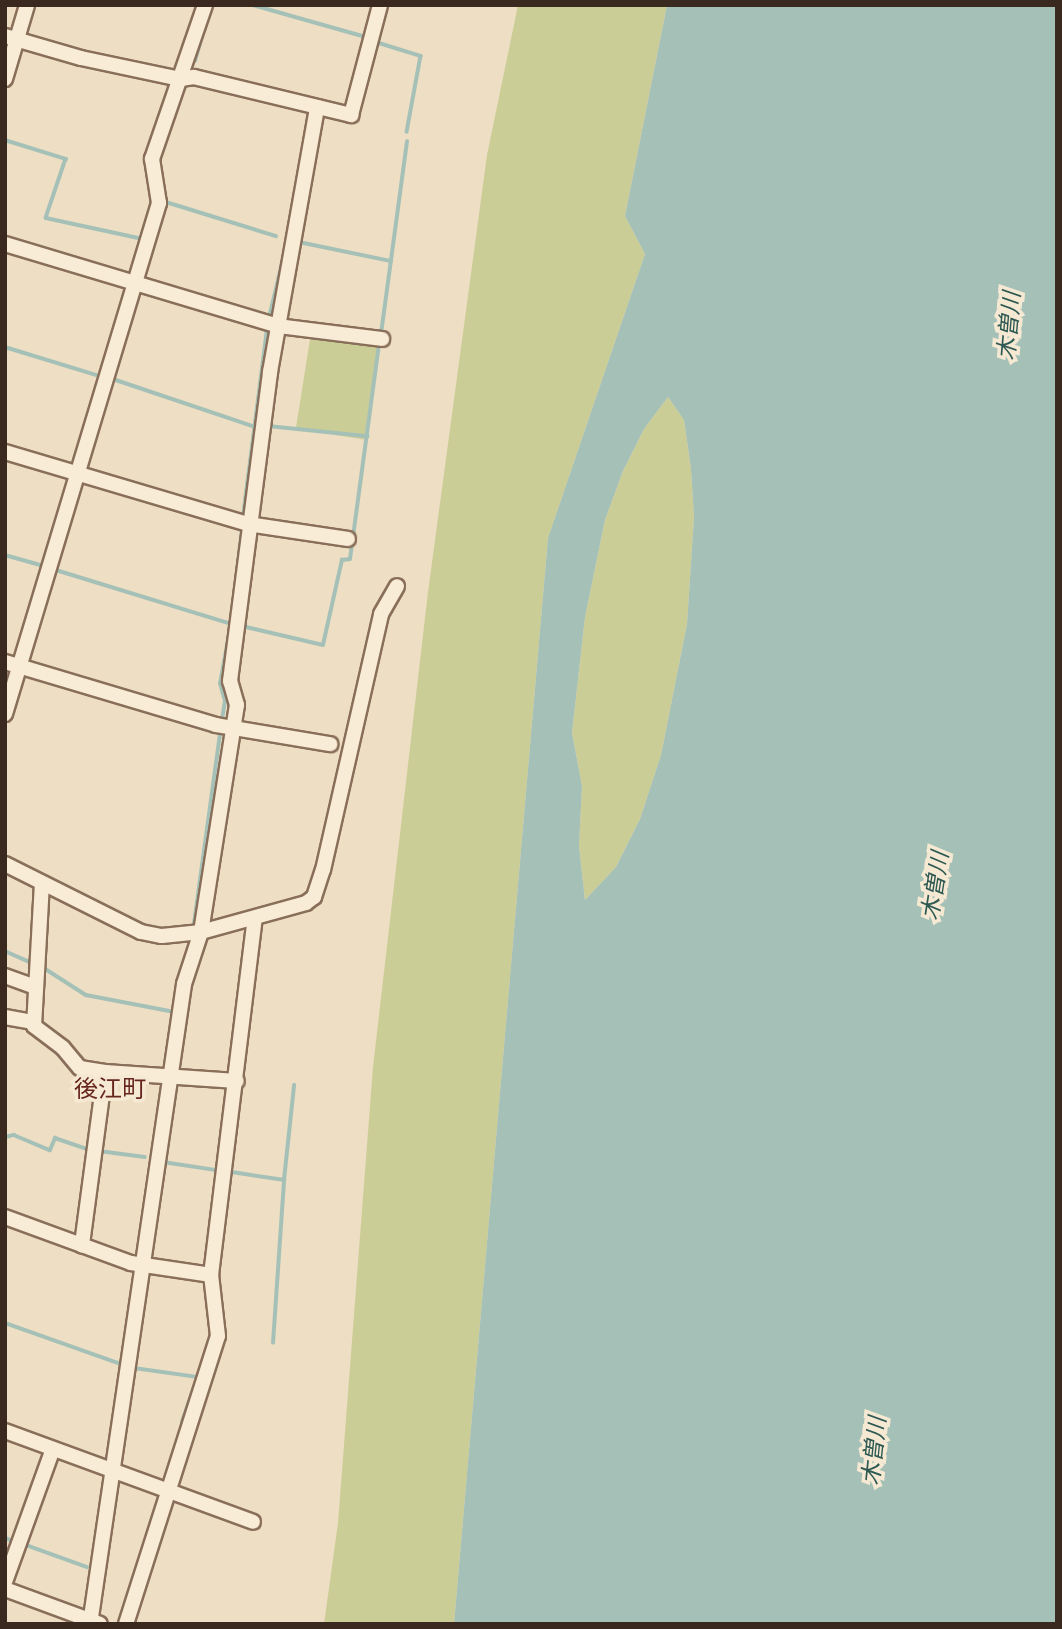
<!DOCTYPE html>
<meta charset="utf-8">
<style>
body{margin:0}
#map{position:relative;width:1062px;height:1629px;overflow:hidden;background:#eedec3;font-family:"Source Serif 4","Noto Sans JP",serif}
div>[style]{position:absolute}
.green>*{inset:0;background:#cbcd97;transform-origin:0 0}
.water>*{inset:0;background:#a5c1b7}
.stream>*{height:3.5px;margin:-1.75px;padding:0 1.75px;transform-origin:1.75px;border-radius:1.75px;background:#a5c1b7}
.roads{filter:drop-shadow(2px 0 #896f5a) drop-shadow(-2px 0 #896f5a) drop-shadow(0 2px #896f5a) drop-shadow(0 -2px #896f5a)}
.street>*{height:14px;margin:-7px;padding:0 7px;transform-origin:7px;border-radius:7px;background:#f9ecd7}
span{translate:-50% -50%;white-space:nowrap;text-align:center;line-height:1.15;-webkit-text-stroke:7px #f6e9d3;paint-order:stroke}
.water-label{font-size:23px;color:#2d5952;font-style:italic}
.quarter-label{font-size:24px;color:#66261d}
.frame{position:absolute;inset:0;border:7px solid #39291e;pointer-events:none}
</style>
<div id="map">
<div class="green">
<div style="clip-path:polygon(518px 5px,667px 5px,625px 216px,645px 254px,548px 538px,454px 1624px,324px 1624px,338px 1523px,373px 1067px,428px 592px,487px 155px)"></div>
<div style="left:311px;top:333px;width:69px;height:97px;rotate:9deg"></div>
<div style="clip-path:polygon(668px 397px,684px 420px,691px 469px,694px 517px,687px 624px,661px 755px,640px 819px,616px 867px,585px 900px,579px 846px,582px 786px,572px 733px,585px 617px,605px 520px,623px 471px,644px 429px)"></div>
</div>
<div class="water">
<div style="clip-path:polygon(evenodd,667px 5px,1057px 5px,1057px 1624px,454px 1624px,548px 538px,645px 254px,625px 216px,667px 5px,668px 397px,684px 420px,691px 469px,694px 517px,687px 624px,661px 755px,640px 819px,616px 867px,585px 900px,579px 846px,582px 786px,572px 733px,585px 617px,605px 520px,623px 471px,644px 429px,668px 397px)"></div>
</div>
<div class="stream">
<div style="left:253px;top:5px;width:117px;rotate:15.8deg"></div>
<div style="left:376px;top:42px;width:47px;rotate:17.3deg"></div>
<div style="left:421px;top:56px;width:77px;rotate:100.4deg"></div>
<div style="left:195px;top:61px;width:37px;rotate:-74deg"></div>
<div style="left:5px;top:140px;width:64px;rotate:17.3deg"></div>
<div style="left:66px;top:159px;width:62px;rotate:108.7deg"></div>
<div style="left:46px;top:218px;width:99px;rotate:12.2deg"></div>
<div style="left:165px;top:206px;width:4px;rotate:-76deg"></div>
<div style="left:166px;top:202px;width:115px;rotate:17.2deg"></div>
<div style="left:299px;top:242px;width:94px;rotate:11.7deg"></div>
<div style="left:269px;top:318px;width:65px;rotate:-76.6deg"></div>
<div style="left:381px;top:334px;width:194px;rotate:-82.3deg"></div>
<div style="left:5px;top:347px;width:99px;rotate:17deg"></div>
<div style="left:113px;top:379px;width:148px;rotate:18.6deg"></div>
<div style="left:268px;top:426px;width:100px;rotate:5.8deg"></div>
<div style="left:243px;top:517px;width:190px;rotate:-82.7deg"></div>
<div style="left:5px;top:555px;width:41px;rotate:15.8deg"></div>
<div style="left:56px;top:570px;width:183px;rotate:17.1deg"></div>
<div style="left:234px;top:597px;width:67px;rotate:-83.2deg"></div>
<div style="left:242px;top:626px;width:83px;rotate:13.2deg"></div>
<div style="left:323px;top:645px;width:87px;rotate:-77.4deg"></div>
<div style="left:342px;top:560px;width:8px;rotate:-7deg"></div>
<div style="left:350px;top:559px;width:217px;rotate:-82.3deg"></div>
<div style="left:222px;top:720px;width:19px;rotate:-81deg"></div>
<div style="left:225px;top:701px;width:18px;rotate:-106deg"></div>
<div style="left:220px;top:684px;width:56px;rotate:-79.7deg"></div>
<div style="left:194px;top:924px;width:198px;rotate:-82.2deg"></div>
<div style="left:5px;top:951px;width:30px;rotate:24deg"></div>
<div style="left:44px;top:968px;width:50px;rotate:32.7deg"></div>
<div style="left:86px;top:995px;width:86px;rotate:10.8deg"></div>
<div style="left:5px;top:1137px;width:9px;rotate:-13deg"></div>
<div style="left:14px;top:1135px;width:39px;rotate:23deg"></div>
<div style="left:50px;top:1150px;width:13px;rotate:-67deg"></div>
<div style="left:55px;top:1138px;width:37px;rotate:19deg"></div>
<div style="left:99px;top:1151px;width:46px;rotate:7.4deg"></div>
<div style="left:163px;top:1162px;width:54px;rotate:8.6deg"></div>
<div style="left:232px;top:1172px;width:53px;rotate:8.7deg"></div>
<div style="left:284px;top:1180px;width:95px;rotate:-83.9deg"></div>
<div style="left:5px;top:1323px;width:120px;rotate:19.5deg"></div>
<div style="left:273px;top:1343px;width:163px;rotate:-86.1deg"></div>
<div style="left:134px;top:1368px;width:65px;rotate:8deg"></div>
<div style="left:198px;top:1377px;width:4px;rotate:104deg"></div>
<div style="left:182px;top:1422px;width:36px;rotate:-71deg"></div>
<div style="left:5px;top:1538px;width:12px;rotate:20deg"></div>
<div style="left:23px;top:1544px;width:68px;rotate:19.8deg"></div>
</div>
<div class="roads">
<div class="street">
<div style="left:5px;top:36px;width:79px;rotate:16.1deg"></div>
<div style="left:81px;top:58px;width:102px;rotate:11.9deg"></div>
<div style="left:181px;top:79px;width:13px;rotate:-9deg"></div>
<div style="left:194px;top:77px;width:162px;rotate:13.6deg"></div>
<div style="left:351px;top:115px;width:114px;rotate:-75.2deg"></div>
<div style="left:5px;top:79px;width:77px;rotate:-73.4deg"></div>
<div style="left:5px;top:244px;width:285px;rotate:16.7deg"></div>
<div style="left:278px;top:326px;width:105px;rotate:7.1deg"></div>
<div style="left:5px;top:452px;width:253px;rotate:16.5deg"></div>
<div style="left:248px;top:524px;width:101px;rotate:8.5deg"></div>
<div style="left:5px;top:662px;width:220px;rotate:16.6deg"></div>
<div style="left:216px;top:725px;width:116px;rotate:9.5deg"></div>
<div style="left:5px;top:714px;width:534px;rotate:-73.23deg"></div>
<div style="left:159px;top:203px;width:45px;rotate:-99deg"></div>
<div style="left:152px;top:159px;width:163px;rotate:-71deg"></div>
<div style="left:5px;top:864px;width:152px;rotate:26.6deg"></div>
<div style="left:141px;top:932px;width:21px;rotate:11deg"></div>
<div style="left:162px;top:936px;width:39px;rotate:-6deg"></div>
<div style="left:201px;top:932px;width:109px;rotate:-15.4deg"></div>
<div style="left:306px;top:903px;width:10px;rotate:-37deg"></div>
<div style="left:314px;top:897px;width:28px;rotate:-72deg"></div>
<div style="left:323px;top:870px;width:262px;rotate:-77.2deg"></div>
<div style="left:381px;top:614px;width:32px;rotate:-60deg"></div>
<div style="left:42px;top:883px;width:143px;rotate:93.2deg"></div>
<div style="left:34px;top:1026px;width:36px;rotate:37deg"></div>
<div style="left:63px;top:1048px;width:26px;rotate:50deg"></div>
<div style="left:80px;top:1068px;width:25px;rotate:9deg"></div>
<div style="left:105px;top:1072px;width:175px;rotate:97.6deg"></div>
<div style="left:5px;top:976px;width:32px;rotate:20deg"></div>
<div style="left:5px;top:1017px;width:29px;rotate:10deg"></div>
<div style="left:105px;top:1072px;width:132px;rotate:3.9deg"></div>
<div style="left:5px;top:1217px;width:134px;rotate:20.1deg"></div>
<div style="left:131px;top:1263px;width:81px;rotate:8.5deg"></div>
<div style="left:5px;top:1431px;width:264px;rotate:20.1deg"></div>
<div style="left:5px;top:1582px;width:141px;rotate:-70.2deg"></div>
<div style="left:5px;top:1589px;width:101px;rotate:20.2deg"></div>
<div style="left:90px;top:1624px;width:647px;rotate:-81.64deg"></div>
<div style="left:184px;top:984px;width:55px;rotate:-71.9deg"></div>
<div style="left:201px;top:932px;width:230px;rotate:-81deg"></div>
<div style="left:237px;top:705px;width:25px;rotate:-106deg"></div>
<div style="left:230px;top:681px;width:312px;rotate:-82.6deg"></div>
<div style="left:270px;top:372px;width:269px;rotate:-79.9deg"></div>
<div style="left:126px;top:1624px;width:302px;rotate:-72.3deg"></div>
<div style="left:218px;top:1336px;width:61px;rotate:-96.5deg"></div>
<div style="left:211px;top:1275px;width:359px;rotate:-83deg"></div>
</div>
</div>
<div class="water-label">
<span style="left:1009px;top:326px;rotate:-85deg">木曽川</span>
<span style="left:935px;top:886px;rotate:-81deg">木曽川</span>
<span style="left:874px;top:1451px;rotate:-84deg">木曽川</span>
</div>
<div class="quarter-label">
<span style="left:110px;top:1089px">後江町</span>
</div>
<div class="frame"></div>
</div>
